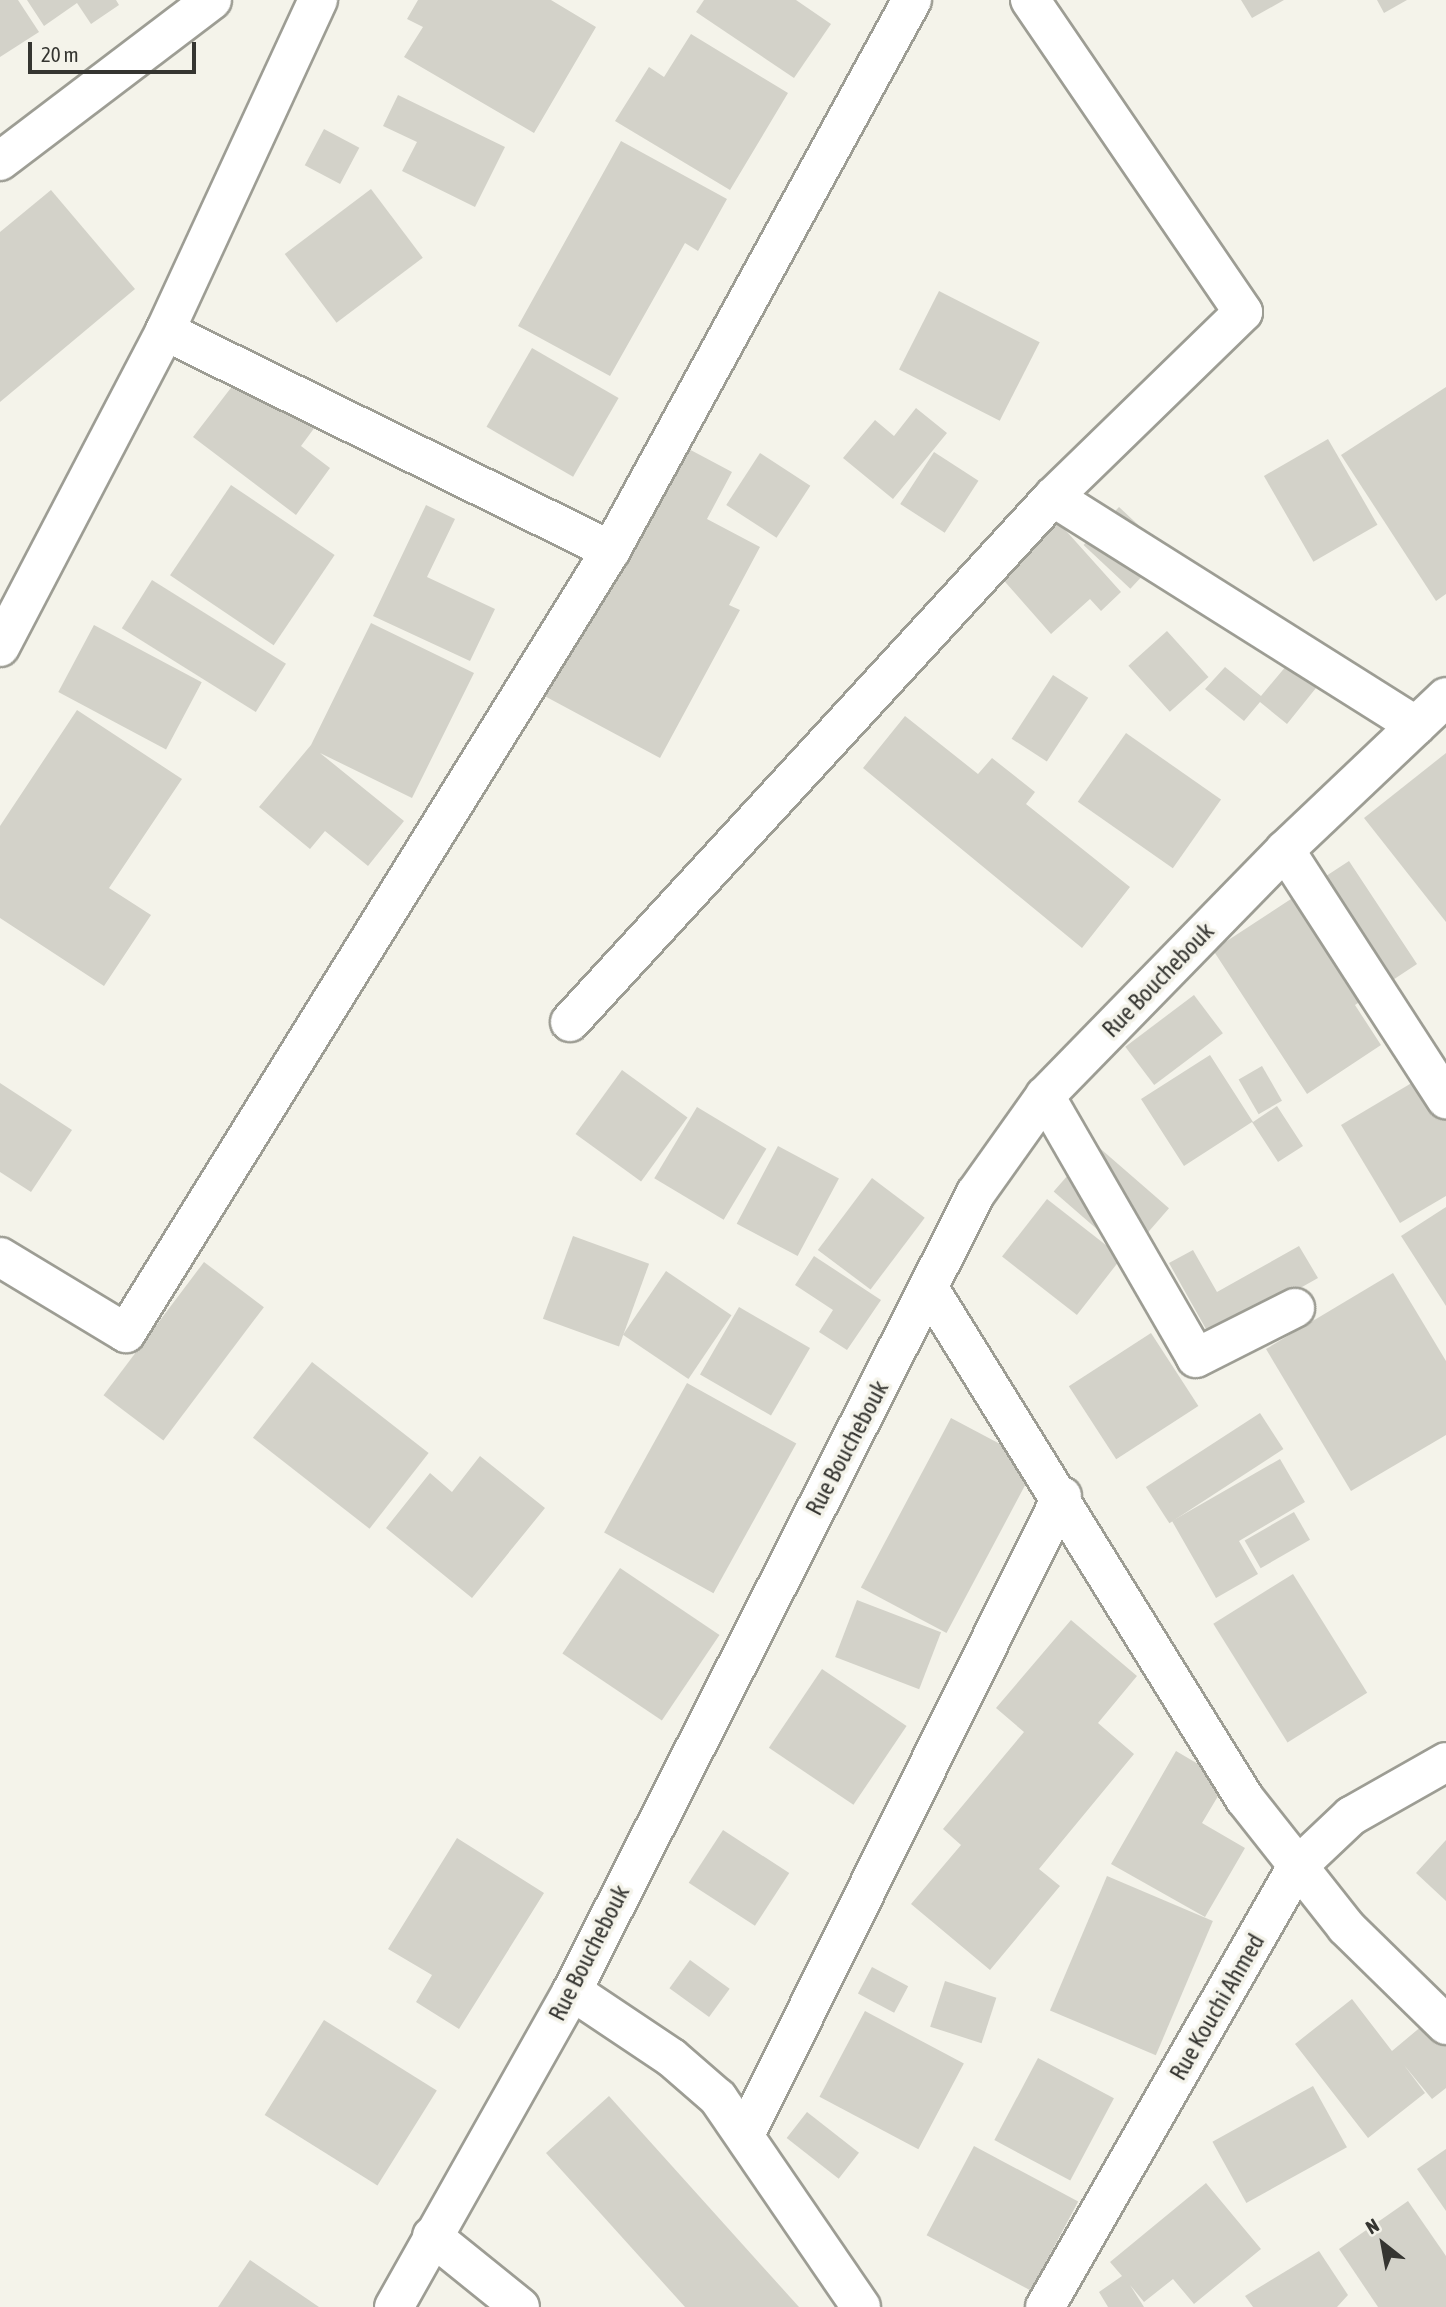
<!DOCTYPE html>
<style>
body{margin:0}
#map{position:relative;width:1446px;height:2307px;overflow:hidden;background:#f4f3ea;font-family:"Asap Condensed",sans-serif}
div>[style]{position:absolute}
.building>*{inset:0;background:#d3d2c9;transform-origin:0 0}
.roads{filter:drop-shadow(2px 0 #9d9d94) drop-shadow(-2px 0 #9d9d94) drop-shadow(0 2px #9d9d94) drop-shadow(0 -2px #9d9d94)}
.street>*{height:38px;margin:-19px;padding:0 19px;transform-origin:19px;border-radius:19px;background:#fff}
span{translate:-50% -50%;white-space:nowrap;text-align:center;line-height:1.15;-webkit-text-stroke:7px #f4f3ea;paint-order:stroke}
.street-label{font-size:24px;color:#353531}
.north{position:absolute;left:1348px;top:2209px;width:70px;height:70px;-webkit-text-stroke:5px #f4f3ea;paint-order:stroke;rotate:329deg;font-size:19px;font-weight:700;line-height:28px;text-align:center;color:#353531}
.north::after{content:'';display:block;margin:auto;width:24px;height:32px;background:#353531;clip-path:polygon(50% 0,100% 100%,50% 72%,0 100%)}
.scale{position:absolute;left:28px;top:42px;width:168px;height:32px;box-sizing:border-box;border:4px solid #353531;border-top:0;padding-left:9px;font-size:21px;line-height:24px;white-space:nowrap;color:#353531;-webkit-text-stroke:5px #f4f3ea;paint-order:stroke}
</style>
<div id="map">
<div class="building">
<div style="clip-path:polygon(0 0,18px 0,39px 32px,0 57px)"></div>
<div style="clip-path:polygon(27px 0,116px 0,119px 5px,91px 24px,77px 3px,44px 26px)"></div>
<div style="clip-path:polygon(418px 0,551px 0,596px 27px,534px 133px,404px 57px,423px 27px,407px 19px)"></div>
<div style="clip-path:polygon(704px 0,796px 0,831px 24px,794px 78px,696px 12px)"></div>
<div style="clip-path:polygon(1241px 0,1284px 0,1252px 18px)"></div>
<div style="clip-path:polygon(1377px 0,1407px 0,1384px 13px)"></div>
<div style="clip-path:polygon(691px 34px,788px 93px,730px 190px,615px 121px,649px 67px,664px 77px)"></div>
<div style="clip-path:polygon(398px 95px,505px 147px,475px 207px,402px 171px,417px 142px,383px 126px)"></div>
<div style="left:324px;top:129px;width:40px;height:41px;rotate:28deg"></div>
<div style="clip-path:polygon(621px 141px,727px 199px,698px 251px,685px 243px,610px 376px,518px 326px)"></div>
<div style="left:371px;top:189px;width:86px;height:108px;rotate:53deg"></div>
<div style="clip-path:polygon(51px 190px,135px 289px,0 402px,0 232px)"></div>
<div style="left:939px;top:291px;width:113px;height:88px;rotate:27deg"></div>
<div style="left:532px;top:348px;width:100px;height:91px;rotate:30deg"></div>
<div style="clip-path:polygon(254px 358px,291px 409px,315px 427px,301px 446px,330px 468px,296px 515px,193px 437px)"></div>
<div style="clip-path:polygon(1446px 387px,1446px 594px,1436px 601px,1341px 455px)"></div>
<div style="clip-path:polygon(916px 408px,947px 433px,893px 499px,843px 458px,875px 420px,894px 436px)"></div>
<div style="left:1328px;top:439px;width:99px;height:74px;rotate:60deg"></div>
<div style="clip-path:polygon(685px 447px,732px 472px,707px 519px,760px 547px,729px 605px,740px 610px,660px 758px,539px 693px)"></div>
<div style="left:934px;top:452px;width:53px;height:62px;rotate:33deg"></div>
<div style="left:760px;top:453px;width:60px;height:62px;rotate:33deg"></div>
<div style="left:231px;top:485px;width:125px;height:109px;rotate:34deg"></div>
<div style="clip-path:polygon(426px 505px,455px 519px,427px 577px,495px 609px,470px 661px,373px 616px)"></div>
<div style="left:1119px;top:507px;width:64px;height:52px;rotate:43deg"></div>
<div style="clip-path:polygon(1050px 513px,1121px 592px,1101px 611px,1090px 599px,1051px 634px,991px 566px)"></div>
<div style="left:152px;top:580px;width:158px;height:57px;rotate:32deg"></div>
<div style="clip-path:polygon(371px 623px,474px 673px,412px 798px,320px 753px,404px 821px,368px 866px,325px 831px,310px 849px,259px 807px,311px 745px)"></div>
<div style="left:94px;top:625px;width:122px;height:76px;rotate:28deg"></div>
<div style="left:1167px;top:631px;width:62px;height:52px;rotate:48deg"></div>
<div style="clip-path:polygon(1292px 659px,1320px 683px,1287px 724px,1260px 702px,1244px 721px,1205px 689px,1225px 667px,1261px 696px)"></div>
<div style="left:1053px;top:675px;width:42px;height:76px;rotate:33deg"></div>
<div style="clip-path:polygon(77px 710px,182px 779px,109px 888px,151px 915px,104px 986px,0 918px,0 826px)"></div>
<div style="clip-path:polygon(905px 716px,978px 774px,992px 758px,1035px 792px,1026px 804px,1130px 887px,1082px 948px,863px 768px)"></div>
<div style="left:1126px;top:733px;width:116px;height:84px;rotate:35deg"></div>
<div style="clip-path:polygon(1446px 753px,1446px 922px,1364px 818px)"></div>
<div style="clip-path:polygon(1349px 861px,1417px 964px,1355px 1005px,1381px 1045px,1307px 1094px,1213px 950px)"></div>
<div style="left:1194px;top:995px;width:48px;height:86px;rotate:53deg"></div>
<div style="clip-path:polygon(1210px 1055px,1253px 1122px,1277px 1106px,1303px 1146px,1278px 1162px,1252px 1122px,1184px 1166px,1141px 1099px)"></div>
<div style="left:1262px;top:1066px;width:40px;height:27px;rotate:60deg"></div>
<div style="left:622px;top:1070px;width:81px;height:79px;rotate:36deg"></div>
<div style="clip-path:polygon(1420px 1078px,1446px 1120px,1446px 1196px,1400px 1223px,1341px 1125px)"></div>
<div style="clip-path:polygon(0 1083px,72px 1130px,31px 1192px,0 1172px)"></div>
<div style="left:697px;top:1107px;width:81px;height:83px;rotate:31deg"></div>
<div style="left:1095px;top:1144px;width:98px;height:63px;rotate:41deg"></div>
<div style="left:778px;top:1146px;width:69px;height:88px;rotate:28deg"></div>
<div style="left:872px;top:1178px;width:66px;height:90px;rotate:37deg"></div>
<div style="left:1047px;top:1199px;width:95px;height:73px;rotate:38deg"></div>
<div style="clip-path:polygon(1446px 1207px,1446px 1306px,1401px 1236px)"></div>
<div style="left:573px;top:1236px;width:81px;height:88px;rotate:20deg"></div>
<div style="clip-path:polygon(1299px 1246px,1318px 1278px,1211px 1338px,1169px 1263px,1193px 1250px,1217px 1292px)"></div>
<div style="clip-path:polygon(814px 1256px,881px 1300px,847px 1350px,819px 1332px,833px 1310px,795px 1285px)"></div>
<div style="left:204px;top:1262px;width:75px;height:167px;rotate:37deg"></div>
<div style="left:666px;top:1271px;width:79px;height:77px;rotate:34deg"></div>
<div style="clip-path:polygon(1393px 1273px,1446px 1361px,1446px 1435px,1351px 1491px,1266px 1349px)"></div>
<div style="left:739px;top:1307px;width:82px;height:78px;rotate:30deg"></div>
<div style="left:1151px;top:1333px;width:87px;height:98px;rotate:57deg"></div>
<div style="left:312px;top:1362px;width:148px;height:96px;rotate:38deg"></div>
<div style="left:687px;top:1383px;width:125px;height:171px;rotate:29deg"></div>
<div style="left:1260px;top:1413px;width:43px;height:136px;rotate:57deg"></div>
<div style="left:951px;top:1418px;width:97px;height:192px;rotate:28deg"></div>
<div style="clip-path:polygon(480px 1456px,545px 1508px,472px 1598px,386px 1528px,430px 1473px,452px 1492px)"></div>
<div style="clip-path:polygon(1280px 1459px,1305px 1502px,1239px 1541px,1258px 1574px,1216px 1598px,1172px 1521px)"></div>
<div style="left:1294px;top:1512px;width:32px;height:57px;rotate:60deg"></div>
<div style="left:620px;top:1568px;width:120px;height:103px;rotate:34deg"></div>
<div style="left:1293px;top:1574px;width:140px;height:94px;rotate:58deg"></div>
<div style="left:857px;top:1600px;width:90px;height:61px;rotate:21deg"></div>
<div style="clip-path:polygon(1071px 1620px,1137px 1676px,1098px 1723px,1134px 1754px,1039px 1869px,1060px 1886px,990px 1970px,911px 1904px,961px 1845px,943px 1829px,1024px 1732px,996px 1708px)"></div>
<div style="left:822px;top:1669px;width:102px;height:95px;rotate:34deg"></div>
<div style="clip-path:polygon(1176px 1751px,1227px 1781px,1202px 1823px,1245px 1848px,1205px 1917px,1111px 1864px)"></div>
<div style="left:723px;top:1830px;width:79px;height:63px;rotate:33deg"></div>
<div style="clip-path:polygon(457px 1838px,544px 1893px,459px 2029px,416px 2002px,432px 1975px,388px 1949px)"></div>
<div style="clip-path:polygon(1446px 1840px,1446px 1901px,1416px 1873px)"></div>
<div style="left:1107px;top:1876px;width:115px;height:146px;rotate:23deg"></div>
<div style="left:690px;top:1960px;width:49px;height:35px;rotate:36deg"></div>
<div style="left:872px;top:1967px;width:41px;height:30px;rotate:28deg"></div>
<div style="left:945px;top:1981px;width:54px;height:48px;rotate:18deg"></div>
<div style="clip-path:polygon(1352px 1999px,1392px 2051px,1435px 2015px,1446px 2028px,1446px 2088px,1432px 2099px,1404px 2065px,1425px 2093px,1368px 2138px,1295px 2044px)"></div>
<div style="left:865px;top:2011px;width:112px;height:97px;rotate:28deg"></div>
<div style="left:324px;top:2020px;width:133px;height:112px;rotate:32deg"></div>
<div style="left:1038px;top:2058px;width:86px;height:93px;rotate:28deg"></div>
<div style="left:1313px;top:2086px;width:70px;height:115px;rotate:61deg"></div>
<div style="clip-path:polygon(609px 2096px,799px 2307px,685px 2307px,546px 2153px)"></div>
<div style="left:807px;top:2112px;width:66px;height:33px;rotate:38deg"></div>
<div style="left:974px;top:2146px;width:118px;height:101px;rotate:28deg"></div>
<div style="clip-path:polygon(1446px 2149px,1446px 2211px,1417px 2169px)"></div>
<div style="clip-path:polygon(1206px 2183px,1261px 2249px,1194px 2304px,1173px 2279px,1144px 2302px,1130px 2285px,1144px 2307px,1108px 2307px,1099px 2292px,1122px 2276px,1110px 2262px)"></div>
<div style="clip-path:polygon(1408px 2201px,1446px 2256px,1446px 2307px,1378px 2307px,1339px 2249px)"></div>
<div style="clip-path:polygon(1319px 2251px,1348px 2295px,1337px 2307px,1253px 2307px,1245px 2296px)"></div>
<div style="clip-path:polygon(250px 2260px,319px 2307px,218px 2307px)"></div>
</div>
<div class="roads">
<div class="street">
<div style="left:0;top:161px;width:266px;rotate:-37.2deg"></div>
<div style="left:165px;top:331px;width:497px;rotate:26.2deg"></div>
<div style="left:1053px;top:497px;width:429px;rotate:32.2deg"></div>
<div style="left:0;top:647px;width:356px;rotate:-62.4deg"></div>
<div style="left:165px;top:331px;width:365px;rotate:-65.2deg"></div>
<div style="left:1285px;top:850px;width:297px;rotate:57.1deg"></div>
<div style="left:570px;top:1022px;width:713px;rotate:-47.39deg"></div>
<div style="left:1053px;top:497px;width:265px;rotate:-44.2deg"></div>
<div style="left:1243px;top:312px;width:378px;rotate:-124.3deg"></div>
<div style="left:1045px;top:1096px;width:302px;rotate:60deg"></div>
<div style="left:1196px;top:1358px;width:111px;rotate:-26.8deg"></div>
<div style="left:0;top:1257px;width:147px;rotate:31.1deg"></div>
<div style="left:126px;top:1333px;width:921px;rotate:-58.23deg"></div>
<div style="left:611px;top:550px;width:627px;rotate:-61.31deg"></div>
<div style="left:930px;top:1290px;width:599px;rotate:58.25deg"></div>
<div style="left:1245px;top:1799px;width:163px;rotate:51.7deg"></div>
<div style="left:1346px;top:1927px;width:140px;rotate:44.4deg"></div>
<div style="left:572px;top:1991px;width:120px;rotate:33.8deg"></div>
<div style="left:672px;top:2058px;width:61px;rotate:41deg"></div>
<div style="left:718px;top:2098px;width:253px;rotate:55.6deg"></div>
<div style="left:746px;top:2133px;width:711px;rotate:-63.62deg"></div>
<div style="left:432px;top:2236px;width:113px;rotate:38.9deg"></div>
<div style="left:394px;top:2307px;width:363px;rotate:-60.6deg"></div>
<div style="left:572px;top:1991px;width:894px;rotate:-63.15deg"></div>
<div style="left:976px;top:1193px;width:119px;rotate:-54.6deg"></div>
<div style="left:1045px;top:1096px;width:344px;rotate:-45.7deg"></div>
<div style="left:1285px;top:850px;width:222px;rotate:-43.5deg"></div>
<div style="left:1045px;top:2307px;width:506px;rotate:-60.24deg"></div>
<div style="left:1296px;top:1868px;width:76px;rotate:-43.4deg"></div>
<div style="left:1351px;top:1816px;width:109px;rotate:-29.6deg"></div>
</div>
</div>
<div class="street-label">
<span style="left:1158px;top:980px;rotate:-46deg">Rue Bouchebouk</span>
<span style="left:847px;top:1448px;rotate:-62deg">Rue Bouchebouk</span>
<span style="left:589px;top:1953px;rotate:-63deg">Rue Bouchebouk</span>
<span style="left:1217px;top:2007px;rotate:-60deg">Rue Kouchi Ahmed</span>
</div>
<div class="north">N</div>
<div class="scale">20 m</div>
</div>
